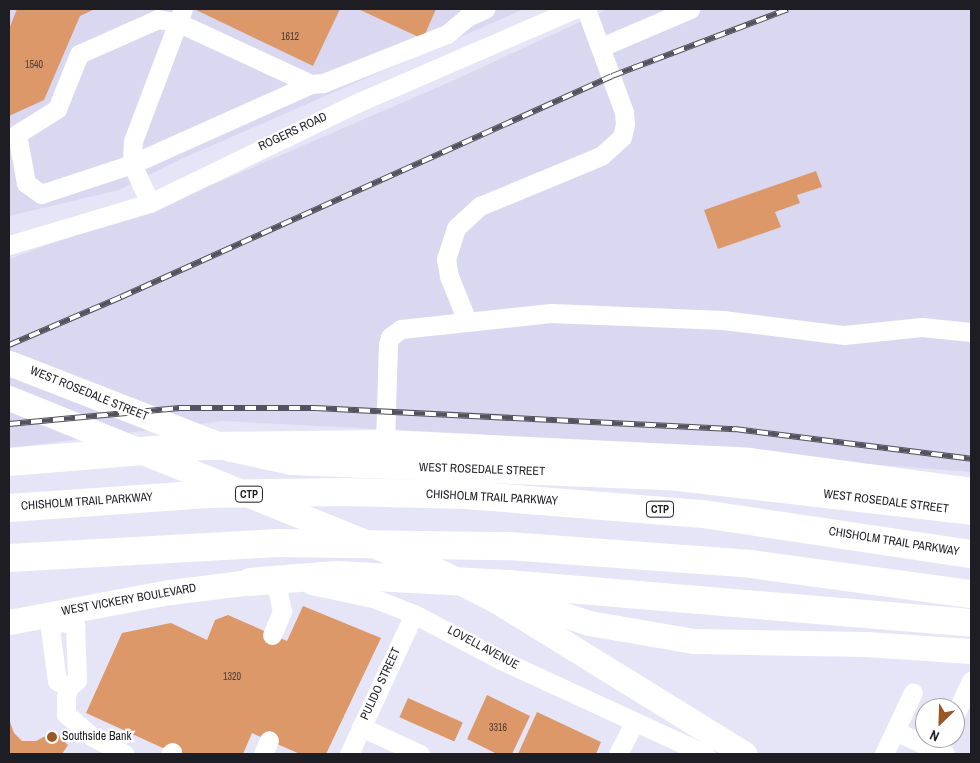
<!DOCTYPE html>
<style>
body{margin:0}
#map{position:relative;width:980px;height:763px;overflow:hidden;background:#e6e5f7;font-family:"Archivo Narrow",sans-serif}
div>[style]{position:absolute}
.built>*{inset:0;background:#dad8f1}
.building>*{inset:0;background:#dd9869;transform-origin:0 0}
.minor>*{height:19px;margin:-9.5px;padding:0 9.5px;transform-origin:9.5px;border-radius:9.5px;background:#fff}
.major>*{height:25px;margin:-12.5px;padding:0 12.5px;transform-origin:12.5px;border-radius:12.5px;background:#fff}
.highway>*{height:28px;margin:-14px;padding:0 14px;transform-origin:14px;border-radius:14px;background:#fff}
.rail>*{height:5.5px;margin-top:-2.75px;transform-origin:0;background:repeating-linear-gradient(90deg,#fff 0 11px,#54535d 0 22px);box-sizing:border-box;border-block:1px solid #54535d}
.dots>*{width:14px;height:14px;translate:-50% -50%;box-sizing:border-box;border:2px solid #fff;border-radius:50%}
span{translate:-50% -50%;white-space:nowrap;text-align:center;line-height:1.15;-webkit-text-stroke:4.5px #fff;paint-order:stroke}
.number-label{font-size:10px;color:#4e3c35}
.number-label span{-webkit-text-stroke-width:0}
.shield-label span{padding:1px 4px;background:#fff;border:1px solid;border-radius:4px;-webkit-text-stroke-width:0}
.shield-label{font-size:11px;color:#1e1d24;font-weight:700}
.street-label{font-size:12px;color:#1e1d24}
.poi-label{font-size:12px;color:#1e1d24}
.left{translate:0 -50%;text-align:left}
.frame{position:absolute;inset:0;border:10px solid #1e1d24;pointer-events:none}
.north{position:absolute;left:915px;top:698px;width:50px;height:50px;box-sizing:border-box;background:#fff;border:1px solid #a5a5a7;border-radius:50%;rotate:204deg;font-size:14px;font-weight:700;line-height:20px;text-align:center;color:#1e1d24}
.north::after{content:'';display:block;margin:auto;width:18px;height:22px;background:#9a5826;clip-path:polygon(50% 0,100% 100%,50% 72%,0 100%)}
</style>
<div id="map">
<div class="built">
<div style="clip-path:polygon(9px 9px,524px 9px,179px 160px,119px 190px,9px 216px)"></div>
<div style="clip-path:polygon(608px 9px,971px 9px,971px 472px,477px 434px,222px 421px,9px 448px,9px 259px,219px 182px,452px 81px)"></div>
</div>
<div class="building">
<div style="clip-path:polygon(17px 9px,95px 9px,80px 16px,44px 100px,9px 116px,9px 29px)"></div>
<div style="clip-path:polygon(194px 9px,340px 9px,313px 66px)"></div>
<div style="clip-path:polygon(358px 9px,436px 9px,423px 39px)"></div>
<div style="clip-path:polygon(816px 171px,822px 187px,797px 195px,800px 203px,775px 212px,781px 227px,718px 249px,704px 210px)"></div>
<div style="clip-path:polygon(303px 606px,381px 638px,326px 754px,300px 754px,252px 733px,243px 754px,176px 754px,86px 713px,122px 633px,171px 623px,207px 640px,215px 620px,228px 615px,287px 641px)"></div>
<div style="clip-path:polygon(487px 695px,530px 716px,512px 754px,497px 754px,467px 739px)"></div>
<div style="left:408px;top:698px;width:60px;height:21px;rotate:24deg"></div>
<div style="clip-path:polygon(537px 712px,601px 742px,596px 754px,518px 754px)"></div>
<div style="clip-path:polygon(9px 719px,14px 733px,22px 741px,36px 741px,55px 731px,68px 745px,62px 754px,9px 754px)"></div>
</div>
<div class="minor">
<div style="left:601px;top:47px;width:97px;rotate:-23.1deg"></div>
<div style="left:311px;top:84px;width:145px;rotate:-155.2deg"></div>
<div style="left:179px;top:23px;width:21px;rotate:-169deg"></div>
<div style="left:158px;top:19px;width:86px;rotate:156.1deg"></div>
<div style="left:79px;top:54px;width:59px;rotate:111.8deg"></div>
<div style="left:57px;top:109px;width:47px;rotate:148deg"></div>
<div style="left:17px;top:134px;width:50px;rotate:79.6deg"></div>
<div style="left:26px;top:183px;width:19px;rotate:36deg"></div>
<div style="left:41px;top:194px;width:96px;rotate:-18.2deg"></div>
<div style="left:132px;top:164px;width:196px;rotate:-24.1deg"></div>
<div style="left:311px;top:84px;width:12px;rotate:-5deg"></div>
<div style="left:323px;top:83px;width:133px;rotate:-21.6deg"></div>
<div style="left:447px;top:34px;width:26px;rotate:-40deg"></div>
<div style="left:467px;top:17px;width:20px;rotate:-24deg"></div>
<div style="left:150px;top:203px;width:43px;rotate:-114.8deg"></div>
<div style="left:132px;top:164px;width:23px;rotate:-88deg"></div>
<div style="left:133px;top:141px;width:141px;rotate:-69.3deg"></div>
<div style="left:9px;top:245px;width:147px;rotate:-16.6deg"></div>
<div style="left:150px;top:203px;width:230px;rotate:-25.8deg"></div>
<div style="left:357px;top:103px;width:236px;rotate:-23.4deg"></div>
<div style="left:467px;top:321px;width:48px;rotate:-111.8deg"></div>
<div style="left:449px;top:276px;width:17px;rotate:-100deg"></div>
<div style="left:446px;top:259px;width:33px;rotate:-72deg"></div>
<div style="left:456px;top:228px;width:33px;rotate:-43deg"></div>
<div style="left:480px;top:206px;width:131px;rotate:-22.5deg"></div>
<div style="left:601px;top:156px;width:28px;rotate:-42deg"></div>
<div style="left:622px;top:137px;width:13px;rotate:-77deg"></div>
<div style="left:625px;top:124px;width:12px;rotate:-95deg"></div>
<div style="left:624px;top:112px;width:110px;rotate:-110.3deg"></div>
<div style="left:385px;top:444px;width:100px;rotate:-88.3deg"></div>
<div style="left:388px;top:344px;width:7px;rotate:-74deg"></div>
<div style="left:390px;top:337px;width:14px;rotate:-36deg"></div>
<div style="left:401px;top:329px;width:151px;rotate:-6.1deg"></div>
<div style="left:551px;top:313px;width:172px;rotate:2.3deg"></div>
<div style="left:723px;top:320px;width:122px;rotate:7.1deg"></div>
<div style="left:844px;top:335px;width:78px;rotate:-5.9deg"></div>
<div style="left:922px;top:327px;width:49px;rotate:5.8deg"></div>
<div style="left:311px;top:585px;width:63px;rotate:11.8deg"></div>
<div style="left:373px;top:598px;width:44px;rotate:21.3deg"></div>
<div style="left:414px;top:614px;width:98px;rotate:27.9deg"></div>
<div style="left:501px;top:660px;width:225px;rotate:24.7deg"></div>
<div style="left:60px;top:621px;width:16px;rotate:15deg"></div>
<div style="left:75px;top:625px;width:55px;rotate:87.9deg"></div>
<div style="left:77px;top:680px;width:11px;rotate:139deg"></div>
<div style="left:69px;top:687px;width:10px;rotate:107deg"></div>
<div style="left:66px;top:697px;width:17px;rotate:90deg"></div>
<div style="left:66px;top:714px;width:33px;rotate:41deg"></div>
<div style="left:91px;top:736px;width:38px;rotate:28deg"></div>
<div style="left:60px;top:621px;width:13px;rotate:141deg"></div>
<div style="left:50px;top:629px;width:52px;rotate:82.3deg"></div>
<div style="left:57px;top:681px;width:13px;rotate:27deg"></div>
<div style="left:272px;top:635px;width:26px;rotate:-67deg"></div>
<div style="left:282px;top:611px;width:29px;rotate:-102deg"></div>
<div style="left:955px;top:715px;width:38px;rotate:-65deg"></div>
<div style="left:361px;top:727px;width:65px;rotate:24.6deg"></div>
<div style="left:895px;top:731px;width:55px;rotate:24.7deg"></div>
<div style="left:170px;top:754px;width:3px;rotate:-45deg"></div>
<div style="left:263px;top:754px;width:15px;rotate:-67deg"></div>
<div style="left:349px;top:754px;width:154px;rotate:-65.1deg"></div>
<div style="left:618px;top:754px;width:36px;rotate:-63deg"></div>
<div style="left:884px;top:754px;width:68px;rotate:-64.9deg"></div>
</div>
<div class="major">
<div style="left:9px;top:363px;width:238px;rotate:21.2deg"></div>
<div style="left:231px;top:449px;width:61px;rotate:12.2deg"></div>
<div style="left:291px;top:462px;width:378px;rotate:2.3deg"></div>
<div style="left:669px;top:477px;width:304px;rotate:6.6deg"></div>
<div style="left:9px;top:398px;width:469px;rotate:22deg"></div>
<div style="left:444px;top:574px;width:59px;rotate:27deg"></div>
<div style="left:497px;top:601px;width:291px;rotate:31.7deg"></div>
<div style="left:506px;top:596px;width:87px;rotate:18deg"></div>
<div style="left:589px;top:623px;width:106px;rotate:9.8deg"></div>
<div style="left:693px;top:641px;width:173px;rotate:1deg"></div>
<div style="left:866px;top:644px;width:105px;rotate:3.8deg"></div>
<div style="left:9px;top:622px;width:164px;rotate:-10.6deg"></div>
<div style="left:170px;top:592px;width:81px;rotate:-7.1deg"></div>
</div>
<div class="highway">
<div style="left:9px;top:462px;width:195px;rotate:-4.7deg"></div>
<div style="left:203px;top:446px;width:182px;rotate:-0.6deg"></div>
<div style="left:385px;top:444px;width:365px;rotate:2.8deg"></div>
<div style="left:750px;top:462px;width:223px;rotate:7.7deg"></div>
<div style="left:9px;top:508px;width:199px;rotate:-4deg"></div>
<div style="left:208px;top:494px;width:137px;rotate:-0.8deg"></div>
<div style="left:345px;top:492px;width:121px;rotate:1.4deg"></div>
<div style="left:466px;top:495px;width:238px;rotate:4.6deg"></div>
<div style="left:703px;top:514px;width:271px;rotate:8.5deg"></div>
<div style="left:9px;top:558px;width:270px;rotate:-3.2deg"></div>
<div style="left:279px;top:543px;width:229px;rotate:0.8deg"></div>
<div style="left:508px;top:546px;width:244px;rotate:4.2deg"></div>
<div style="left:751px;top:564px;width:222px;rotate:7.8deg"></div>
<div style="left:250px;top:582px;width:86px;rotate:-4.7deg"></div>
<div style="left:336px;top:575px;width:172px;rotate:3deg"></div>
<div style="left:508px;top:584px;width:465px;rotate:4.8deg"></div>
</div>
<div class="rail">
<div style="left:9px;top:345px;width:122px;rotate:-23.2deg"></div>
<div style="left:121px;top:297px;width:538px;rotate:-24.23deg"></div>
<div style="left:612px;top:76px;width:188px;rotate:-20.8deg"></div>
<div style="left:9px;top:424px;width:171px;rotate:-5.4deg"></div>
<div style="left:179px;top:408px;width:136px"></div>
<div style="left:315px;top:408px;width:421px;rotate:2.9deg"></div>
<div style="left:735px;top:429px;width:238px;rotate:7.2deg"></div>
</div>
<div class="dots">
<div style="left:52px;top:737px;background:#9a5826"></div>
</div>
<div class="number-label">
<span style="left:290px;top:37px">1612</span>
<span style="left:34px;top:65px">1540</span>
<span style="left:232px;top:677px">1320</span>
<span style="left:498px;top:728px">3316</span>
</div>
<div class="shield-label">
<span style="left:249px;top:494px">CTP</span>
<span style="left:660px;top:509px">CTP</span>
</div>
<div class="street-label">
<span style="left:293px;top:132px;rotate:-25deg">ROGERS ROAD</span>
<span style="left:89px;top:394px;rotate:22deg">WEST ROSEDALE STREET</span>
<span style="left:482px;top:470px;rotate:2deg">WEST ROSEDALE STREET</span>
<span style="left:492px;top:498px;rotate:3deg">CHISHOLM TRAIL PARKWAY</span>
<span style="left:87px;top:502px;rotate:-4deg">CHISHOLM TRAIL PARKWAY</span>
<span style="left:886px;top:502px;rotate:7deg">WEST ROSEDALE STREET</span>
<span style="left:894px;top:542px;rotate:9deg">CHISHOLM TRAIL PARKWAY</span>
<span style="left:129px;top:600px;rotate:-10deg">WEST VICKERY BOULEVARD</span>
<span style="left:483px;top:648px;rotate:28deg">LOVELL AVENUE</span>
<span style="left:381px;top:684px;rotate:-65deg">PULIDO STREET</span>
</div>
<div class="poi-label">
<span class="left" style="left:62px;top:737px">Southside Bank</span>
</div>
<div class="frame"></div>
<div class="north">N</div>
</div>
